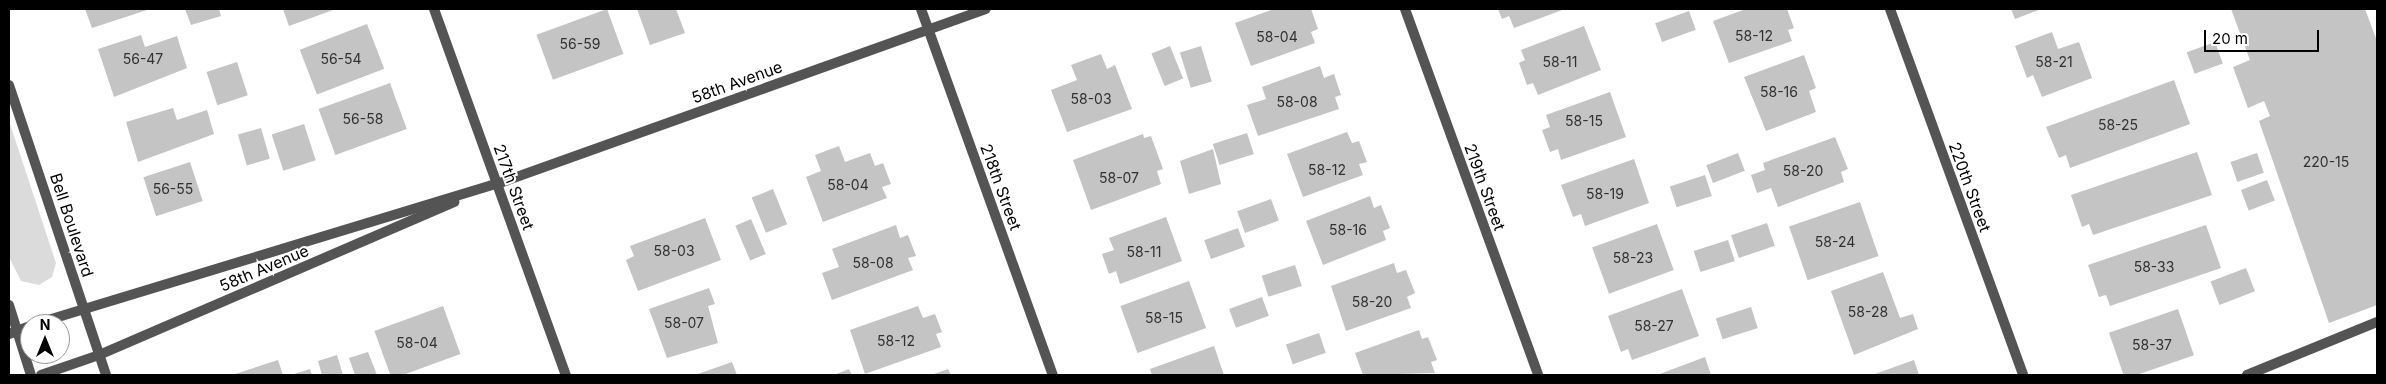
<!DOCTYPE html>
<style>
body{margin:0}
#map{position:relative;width:2386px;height:384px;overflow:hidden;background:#fff;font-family:Inter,sans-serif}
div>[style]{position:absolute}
.green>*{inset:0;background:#dbdbdb}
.building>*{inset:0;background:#c4c4c4;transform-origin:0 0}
.service>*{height:10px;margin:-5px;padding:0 5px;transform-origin:5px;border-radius:5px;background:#545454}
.minor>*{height:10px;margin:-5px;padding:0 5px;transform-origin:5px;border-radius:5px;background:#545454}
.tertiary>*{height:10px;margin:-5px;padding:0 5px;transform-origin:5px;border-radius:5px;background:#545454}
span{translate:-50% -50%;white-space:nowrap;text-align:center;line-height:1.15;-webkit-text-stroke:4px #fff;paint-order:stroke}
.number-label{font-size:14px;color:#313131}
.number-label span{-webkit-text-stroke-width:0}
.street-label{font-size:16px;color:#000}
.frame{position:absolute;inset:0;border:10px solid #000;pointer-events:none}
.north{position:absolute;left:20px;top:314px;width:50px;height:50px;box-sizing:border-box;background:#fff;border:1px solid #999;border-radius:50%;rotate:0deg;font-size:14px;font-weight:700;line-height:20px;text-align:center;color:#000}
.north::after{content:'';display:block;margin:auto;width:18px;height:22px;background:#000;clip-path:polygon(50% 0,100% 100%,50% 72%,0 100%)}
.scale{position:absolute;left:2204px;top:30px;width:115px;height:22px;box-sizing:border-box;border:2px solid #000;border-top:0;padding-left:6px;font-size:15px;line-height:18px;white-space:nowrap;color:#000;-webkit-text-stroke:4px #fff;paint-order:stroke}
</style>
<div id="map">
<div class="green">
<div style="clip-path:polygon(9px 121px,56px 263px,52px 277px,39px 285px,21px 281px,9px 257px)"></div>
</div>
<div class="building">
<div style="clip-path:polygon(85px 9px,150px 9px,92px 28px)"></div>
<div style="clip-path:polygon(185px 9px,219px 9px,221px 16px,191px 25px)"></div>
<div style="clip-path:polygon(283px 9px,336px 9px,289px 26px)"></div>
<div style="left:607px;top:9px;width:48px;height:75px;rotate:70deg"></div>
<div style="clip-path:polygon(637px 9px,676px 9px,685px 33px,650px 45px)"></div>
<div style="clip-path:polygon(1274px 9px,1311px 9px,1318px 29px,1311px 32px,1315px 43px,1251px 66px,1235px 23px)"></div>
<div style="clip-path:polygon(1498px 9px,1565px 9px,1514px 28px,1509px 16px,1502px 19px)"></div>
<div style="clip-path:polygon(1746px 9px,1787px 9px,1794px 28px,1788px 30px,1792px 41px,1729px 63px,1713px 21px)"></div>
<div style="clip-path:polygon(2011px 9px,2041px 9px,2015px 19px)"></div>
<div style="clip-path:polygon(2231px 9px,2365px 9px,2377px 41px,2377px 305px,2329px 323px,2259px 121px,2270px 116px,2264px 101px,2248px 108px,2233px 67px,2250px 60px)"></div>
<div style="left:1689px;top:11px;width:20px;height:36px;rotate:70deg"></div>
<div style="left:367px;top:24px;width:48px;height:72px;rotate:69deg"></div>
<div style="clip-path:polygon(1584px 26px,1601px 70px,1538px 95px,1533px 83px,1527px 85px,1519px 63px,1525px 60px,1521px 50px)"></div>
<div style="clip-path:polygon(2052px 32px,2058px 49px,2079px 42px,2092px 78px,2042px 97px,2033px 75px,2027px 78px,2015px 46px)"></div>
<div style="clip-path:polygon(141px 35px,145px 47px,177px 36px,187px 68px,114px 97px,98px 49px)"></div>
<div style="left:2215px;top:42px;width:23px;height:30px;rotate:70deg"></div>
<div style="left:1170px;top:46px;width:35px;height:20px;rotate:68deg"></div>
<div style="left:1201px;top:46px;width:37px;height:22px;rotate:73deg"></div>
<div style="clip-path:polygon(1101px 54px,1107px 69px,1115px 65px,1132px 109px,1067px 132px,1051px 90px,1077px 80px,1071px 65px)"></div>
<div style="clip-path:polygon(1804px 55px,1816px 88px,1809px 91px,1816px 112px,1766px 131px,1744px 77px)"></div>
<div style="left:237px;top:62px;width:35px;height:32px;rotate:72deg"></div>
<div style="clip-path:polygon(1320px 66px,1324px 78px,1334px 74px,1341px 95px,1335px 97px,1339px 109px,1258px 136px,1247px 105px,1266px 99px,1262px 87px)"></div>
<div style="clip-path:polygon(2174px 80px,2190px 124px,2070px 168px,2066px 155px,2059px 158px,2046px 127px)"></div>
<div style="left:390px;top:83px;width:49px;height:76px;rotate:70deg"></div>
<div style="clip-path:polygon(1610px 92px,1626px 137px,1561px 160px,1558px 149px,1550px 152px,1542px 130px,1550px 127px,1546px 115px)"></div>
<div style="clip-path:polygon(173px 108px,177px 120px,207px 110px,214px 134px,138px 162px,126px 122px)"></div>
<div style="left:304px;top:124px;width:38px;height:34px;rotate:72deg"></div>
<div style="left:261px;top:128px;width:32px;height:24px;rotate:74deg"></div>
<div style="clip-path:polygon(1347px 132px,1352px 143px,1359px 141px,1367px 162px,1359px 164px,1363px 175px,1303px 197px,1287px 154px)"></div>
<div style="left:1247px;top:133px;width:22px;height:36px;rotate:72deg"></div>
<div style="clip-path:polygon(1143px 134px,1144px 138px,1151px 136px,1163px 169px,1157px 171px,1161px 184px,1091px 210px,1073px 160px)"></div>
<div style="clip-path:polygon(1835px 137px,1848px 169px,1841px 172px,1844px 182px,1778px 207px,1771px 188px,1757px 193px,1751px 175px,1765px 170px,1763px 163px)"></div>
<div style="clip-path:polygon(839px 146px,845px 162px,870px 153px,875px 166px,883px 163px,891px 184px,882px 187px,887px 198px,823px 222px,806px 177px,821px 171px,815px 155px)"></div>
<div style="clip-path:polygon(1213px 149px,1221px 184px,1189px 194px,1180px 161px)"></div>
<div style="clip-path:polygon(2197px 152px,2212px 195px,2093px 235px,2089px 224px,2082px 227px,2071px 195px)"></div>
<div style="left:1738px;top:153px;width:19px;height:34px;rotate:69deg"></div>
<div style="left:2257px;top:153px;width:21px;height:28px;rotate:71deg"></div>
<div style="clip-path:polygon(1634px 159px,1649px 203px,1585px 226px,1581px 214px,1573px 217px,1561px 185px)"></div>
<div style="left:190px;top:162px;width:41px;height:49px;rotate:72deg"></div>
<div style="left:1705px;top:175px;width:22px;height:37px;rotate:72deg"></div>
<div style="left:2267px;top:180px;width:22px;height:28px;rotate:69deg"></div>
<div style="left:773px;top:189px;width:38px;height:23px;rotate:68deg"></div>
<div style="clip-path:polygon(1370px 196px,1374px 208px,1381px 205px,1390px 228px,1383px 231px,1386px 240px,1323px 265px,1306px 221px)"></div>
<div style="left:1271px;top:199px;width:23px;height:36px;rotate:70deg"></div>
<div style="left:1860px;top:202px;width:57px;height:75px;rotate:71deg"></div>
<div style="clip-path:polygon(1166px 217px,1182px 261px,1120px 284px,1116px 271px,1109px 274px,1102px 254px,1114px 250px,1109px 238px)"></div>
<div style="clip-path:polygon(705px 218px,721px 260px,638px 291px,626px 260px,634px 256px,630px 246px)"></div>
<div style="left:751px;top:219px;width:38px;height:17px;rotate:67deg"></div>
<div style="left:1767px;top:223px;width:24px;height:38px;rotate:71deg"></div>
<div style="left:1657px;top:224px;width:49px;height:69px;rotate:70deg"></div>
<div style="clip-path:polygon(896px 225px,900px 238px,908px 235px,916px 256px,908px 258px,913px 270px,832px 300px,822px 273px,839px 267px,832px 249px)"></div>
<div style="clip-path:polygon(2206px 225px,2221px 268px,2110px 306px,2106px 295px,2099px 297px,2088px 265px)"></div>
<div style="left:1238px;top:228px;width:20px;height:36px;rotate:70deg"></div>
<div style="left:1728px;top:240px;width:22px;height:36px;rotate:72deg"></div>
<div style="clip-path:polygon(1394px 263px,1397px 273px,1406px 270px,1415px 293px,1407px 297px,1411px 308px,1346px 331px,1331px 286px)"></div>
<div style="left:1295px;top:265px;width:22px;height:35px;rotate:72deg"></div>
<div style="left:2246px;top:268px;width:25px;height:38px;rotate:69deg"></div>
<div style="clip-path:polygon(1883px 272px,1900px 318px,1913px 314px,1918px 329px,1854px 355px,1831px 291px)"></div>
<div style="left:1189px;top:281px;width:50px;height:73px;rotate:70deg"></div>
<div style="clip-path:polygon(709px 288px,715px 304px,708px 306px,718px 343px,667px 358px,649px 309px)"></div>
<div style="clip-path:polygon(1682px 289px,1699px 336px,1632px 360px,1628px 349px,1621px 352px,1608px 316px)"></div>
<div style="left:1262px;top:297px;width:20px;height:35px;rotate:70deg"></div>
<div style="left:443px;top:306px;width:51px;height:73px;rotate:70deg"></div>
<div style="clip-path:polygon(918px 306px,923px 318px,935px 314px,942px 332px,936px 334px,941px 347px,865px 374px,850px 330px)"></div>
<div style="left:1751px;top:307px;width:22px;height:37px;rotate:72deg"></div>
<div style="left:2178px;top:309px;width:49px;height:73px;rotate:71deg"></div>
<div style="clip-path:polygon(1419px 330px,1422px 339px,1428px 337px,1437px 360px,1431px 362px,1435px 373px,1363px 375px,1355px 353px)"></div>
<div style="left:1319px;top:333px;width:21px;height:35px;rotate:71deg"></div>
<div style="clip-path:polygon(1214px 346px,1224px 375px,1152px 375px,1150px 369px)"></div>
<div style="clip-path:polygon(368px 352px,377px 375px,355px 375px,349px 358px)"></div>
<div style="clip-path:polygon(337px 355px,343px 375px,322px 375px,318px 361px)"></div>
<div style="clip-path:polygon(1705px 357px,1711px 375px,1657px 375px)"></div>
<div style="clip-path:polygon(278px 360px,283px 375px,232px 375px)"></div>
<div style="clip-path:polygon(1914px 360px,1919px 375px,1872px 375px)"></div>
<div style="clip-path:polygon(732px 362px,737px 375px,695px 375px)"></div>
<div style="clip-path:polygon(310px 369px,312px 375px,291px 375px)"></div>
<div style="clip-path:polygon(849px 369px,852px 375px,834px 375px)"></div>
<div style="clip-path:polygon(948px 369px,951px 375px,931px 375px)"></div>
</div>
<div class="service">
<div style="left:2247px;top:375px;width:140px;rotate:-22.2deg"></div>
</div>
<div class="minor">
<div style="left:434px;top:9px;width:389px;rotate:70.2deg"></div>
<div style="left:921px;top:9px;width:389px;rotate:70.2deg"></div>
<div style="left:1405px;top:9px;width:389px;rotate:70deg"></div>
<div style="left:1890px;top:9px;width:389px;rotate:70deg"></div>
<div style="left:35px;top:324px;width:483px;rotate:-16.9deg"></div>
<div style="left:497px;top:184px;width:519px;rotate:-19.69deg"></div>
<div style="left:9px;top:334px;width:22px;rotate:-21deg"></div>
<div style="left:41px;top:375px;width:61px;rotate:-19deg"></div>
<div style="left:99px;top:355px;width:387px;rotate:-23.3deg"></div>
</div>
<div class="tertiary">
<div style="left:9px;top:85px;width:306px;rotate:71.5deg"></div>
<div style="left:9px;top:305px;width:73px;rotate:72.6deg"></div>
</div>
<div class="number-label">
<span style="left:1754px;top:36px">58-12</span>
<span style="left:1277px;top:37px">58-04</span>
<span style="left:580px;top:44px">56-59</span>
<span style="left:143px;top:59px">56-47</span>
<span style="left:341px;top:59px">56-54</span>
<span style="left:1560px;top:62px">58-11</span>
<span style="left:2054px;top:62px">58-21</span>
<span style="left:1779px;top:92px">58-16</span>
<span style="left:1091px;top:99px">58-03</span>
<span style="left:1297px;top:102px">58-08</span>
<span style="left:363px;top:119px">56-58</span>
<span style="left:1584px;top:121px">58-15</span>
<span style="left:2118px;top:125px">58-25</span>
<span style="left:2326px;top:162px">220-15</span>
<span style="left:1327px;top:170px">58-12</span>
<span style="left:1803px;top:171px">58-20</span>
<span style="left:1119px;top:178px">58-07</span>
<span style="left:848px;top:185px">58-04</span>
<span style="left:173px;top:189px">56-55</span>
<span style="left:1605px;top:194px">58-19</span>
<span style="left:1348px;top:230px">58-16</span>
<span style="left:1835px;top:242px">58-24</span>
<span style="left:674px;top:251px">58-03</span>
<span style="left:1144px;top:252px">58-11</span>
<span style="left:1633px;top:258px">58-23</span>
<span style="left:873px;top:263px">58-08</span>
<span style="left:2154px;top:267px">58-33</span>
<span style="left:1372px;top:302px">58-20</span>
<span style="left:1868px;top:312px">58-28</span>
<span style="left:1164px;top:318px">58-15</span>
<span style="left:684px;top:323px">58-07</span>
<span style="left:1654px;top:326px">58-27</span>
<span style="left:896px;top:341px">58-12</span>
<span style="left:417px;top:343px">58-04</span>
<span style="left:2152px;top:345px">58-37</span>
</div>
<div class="street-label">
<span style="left:737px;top:82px;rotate:-20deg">58th Avenue</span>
<span style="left:514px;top:187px;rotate:70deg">217th Street</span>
<span style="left:1001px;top:187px;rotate:70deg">218th Street</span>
<span style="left:1485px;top:187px;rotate:70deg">219th Street</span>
<span style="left:1970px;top:187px;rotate:70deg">220th Street</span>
<span style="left:72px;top:225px;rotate:72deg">Bell Boulevard</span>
<span style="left:264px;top:268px;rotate:-23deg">58th Avenue</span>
</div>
<div class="frame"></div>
<div class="north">N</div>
<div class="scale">20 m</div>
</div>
